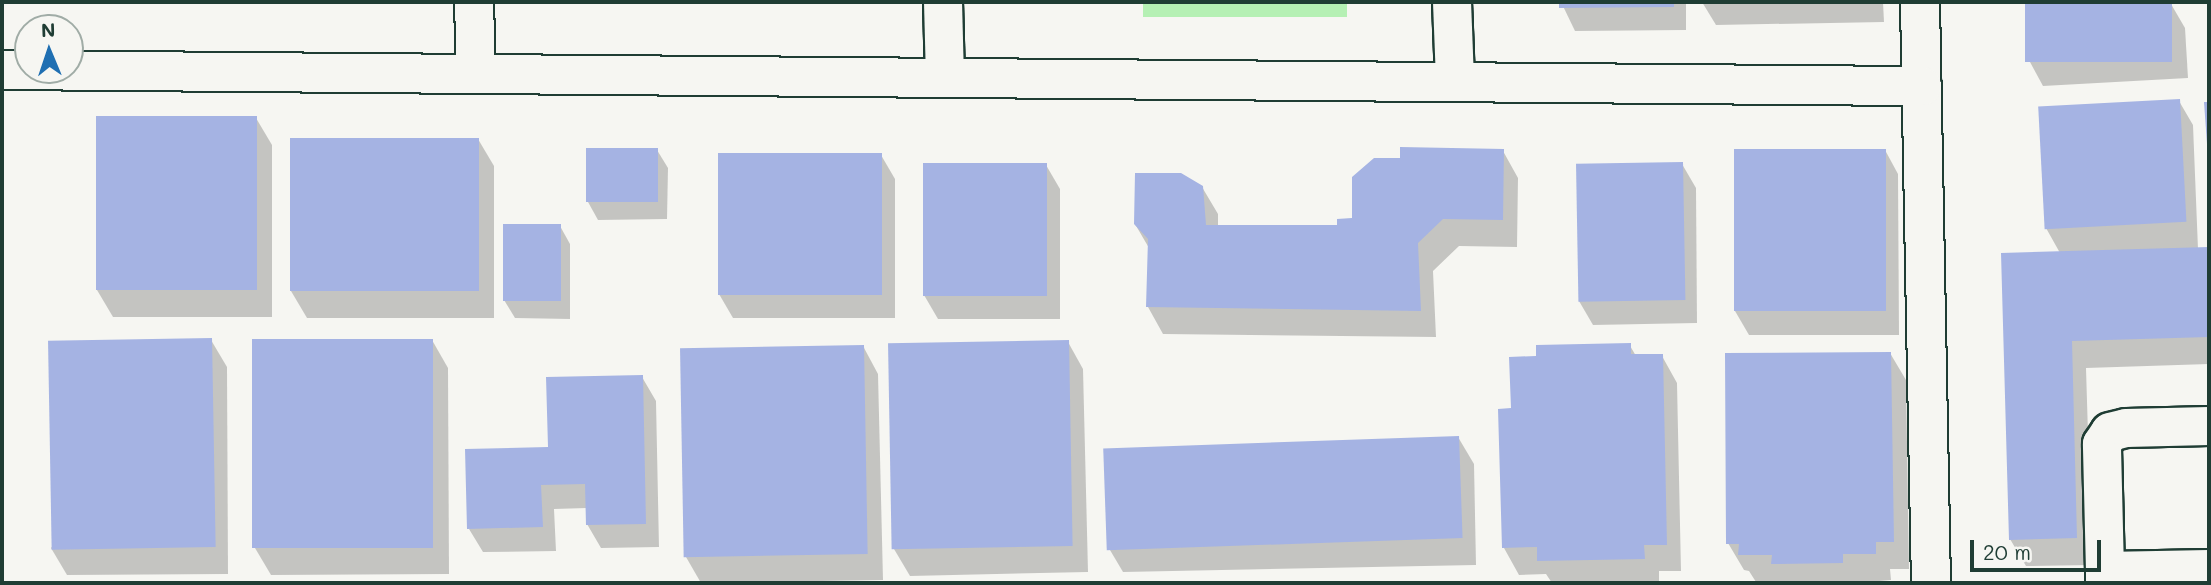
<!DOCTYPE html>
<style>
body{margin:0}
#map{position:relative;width:2211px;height:585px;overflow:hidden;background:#f6f6f2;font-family:Mali,sans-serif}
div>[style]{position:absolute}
.green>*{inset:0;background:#b5f0b4;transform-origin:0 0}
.shadow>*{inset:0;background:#0003}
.building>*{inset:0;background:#a5b3e3;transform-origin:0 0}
.roads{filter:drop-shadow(2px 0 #1f3d34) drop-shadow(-2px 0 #1f3d34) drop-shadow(0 2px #1f3d34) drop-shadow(0 -2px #1f3d34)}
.minor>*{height:38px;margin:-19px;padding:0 19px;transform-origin:19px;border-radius:19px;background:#f6f6f2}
span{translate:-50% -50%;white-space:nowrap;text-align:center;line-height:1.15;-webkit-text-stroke:5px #f6f6f2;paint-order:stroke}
.frame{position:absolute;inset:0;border:4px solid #1f3d34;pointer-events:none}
.north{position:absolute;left:14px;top:14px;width:70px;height:70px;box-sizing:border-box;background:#f6f6f2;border:2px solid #a0aca6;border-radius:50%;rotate:358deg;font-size:19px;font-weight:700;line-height:28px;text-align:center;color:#1f3d34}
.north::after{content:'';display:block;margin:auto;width:24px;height:32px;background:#1f6fb2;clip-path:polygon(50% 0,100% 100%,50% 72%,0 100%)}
.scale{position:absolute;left:1970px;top:540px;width:131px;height:32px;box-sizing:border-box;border:4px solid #1f3d34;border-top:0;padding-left:9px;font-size:21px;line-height:24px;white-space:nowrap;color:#1f3d34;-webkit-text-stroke:5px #f6f6f2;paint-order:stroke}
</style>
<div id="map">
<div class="green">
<div style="left:1143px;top:2px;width:204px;height:15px"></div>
</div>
<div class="shadow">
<div style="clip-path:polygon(1561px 2px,1686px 2px,1686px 30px,1575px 31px)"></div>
<div style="clip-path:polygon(1702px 2px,1883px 2px,1884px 22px,1716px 25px)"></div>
<div style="clip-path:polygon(2026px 2px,2171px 4px,2185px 28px,2188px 78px,2043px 86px,2030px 62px)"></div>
<div style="clip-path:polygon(2179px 101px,2193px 125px,2198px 249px,2209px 248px,2209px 364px,2086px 368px,2092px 565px,2026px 566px,2010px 539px,2060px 253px,2046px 228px)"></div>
<div style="clip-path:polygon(256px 118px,272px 145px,272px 317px,113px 317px,97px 290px)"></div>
<div style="clip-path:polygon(292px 139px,478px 139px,494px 166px,494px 318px,307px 318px,291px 291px)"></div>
<div style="clip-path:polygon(657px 150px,668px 168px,667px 219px,598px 220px,588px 202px)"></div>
<div style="clip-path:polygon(1885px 150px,1898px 174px,1899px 335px,1749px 335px,1735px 311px)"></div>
<div style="clip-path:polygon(1503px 151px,1518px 178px,1517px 247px,1459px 246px,1433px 271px,1436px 337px,1163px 334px,1148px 307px,1149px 248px,1135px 224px,1202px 187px,1218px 214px,1218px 226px,1339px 227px,1354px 220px,1402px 159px)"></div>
<div style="clip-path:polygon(881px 155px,895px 179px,895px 318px,733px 318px,719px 294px)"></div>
<div style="clip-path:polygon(1682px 164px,1696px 188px,1697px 323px,1593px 325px,1579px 301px)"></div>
<div style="clip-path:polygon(1046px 165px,1060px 189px,1060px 319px,938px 319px,924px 295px)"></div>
<div style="clip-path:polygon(560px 226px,570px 244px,570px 319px,515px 318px,504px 300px)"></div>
<div style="clip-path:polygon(211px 340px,227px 367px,228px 574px,67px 575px,51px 548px)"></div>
<div style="clip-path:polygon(432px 340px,448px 368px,449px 574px,271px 575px,255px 548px)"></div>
<div style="clip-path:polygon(1068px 342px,1083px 369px,1088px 572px,910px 576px,894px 549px)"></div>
<div style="clip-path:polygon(1629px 344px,1636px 356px,1662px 356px,1677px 383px,1681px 571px,1659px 571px,1659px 583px,1552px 583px,1546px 574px,1519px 575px,1504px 548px,1512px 410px,1538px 358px)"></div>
<div style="clip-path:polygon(863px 346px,878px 374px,883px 580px,701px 583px,686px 557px)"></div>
<div style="clip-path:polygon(1890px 353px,1906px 380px,1909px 569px,1890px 569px,1891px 580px,1857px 583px,1756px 582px,1749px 571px,1744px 570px,1728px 543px)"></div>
<div style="clip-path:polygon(642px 377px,656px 401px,659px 547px,601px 548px,587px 524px,587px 508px,554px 509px,556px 551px,483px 552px,469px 529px,549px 449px)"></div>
<div style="clip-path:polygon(1458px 437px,1474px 464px,1476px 565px,1123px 572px,1107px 545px)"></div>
</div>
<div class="building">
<div style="clip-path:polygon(1559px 2px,1674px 2px,1674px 7px,1559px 8px)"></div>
<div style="left:2025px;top:2px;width:147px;height:60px"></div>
<div style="left:2180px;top:99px;width:123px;height:142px;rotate:87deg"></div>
<div style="clip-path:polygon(2204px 102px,2209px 102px,2209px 144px,2207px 144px)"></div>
<div style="left:96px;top:116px;width:161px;height:174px"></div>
<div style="left:290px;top:138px;width:189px;height:153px"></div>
<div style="clip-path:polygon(1400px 147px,1504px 149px,1503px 220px,1443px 219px,1418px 243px,1421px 311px,1146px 307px,1148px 239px,1134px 224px,1135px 173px,1181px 173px,1203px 186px,1206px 225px,1337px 225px,1337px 219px,1352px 218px,1352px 177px,1374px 158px,1400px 158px)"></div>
<div style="left:586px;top:148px;width:72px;height:54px"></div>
<div style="left:1734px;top:149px;width:152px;height:162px"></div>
<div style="left:718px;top:153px;width:164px;height:142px"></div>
<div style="left:1683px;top:162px;width:138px;height:107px;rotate:89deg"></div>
<div style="left:923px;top:163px;width:124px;height:133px"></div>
<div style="left:503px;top:224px;width:58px;height:77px"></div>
<div style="clip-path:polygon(2209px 247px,2209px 337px,2072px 341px,2077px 538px,2009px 540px,2001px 253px)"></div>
<div style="left:212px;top:338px;width:209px;height:164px;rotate:89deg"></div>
<div style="left:433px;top:339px;width:209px;height:181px;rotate:90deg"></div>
<div style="left:1069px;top:340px;width:206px;height:181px;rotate:89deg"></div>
<div style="clip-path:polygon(1631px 343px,1631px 354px,1663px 354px,1667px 545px,1644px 545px,1645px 559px,1537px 561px,1537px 547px,1502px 548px,1498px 409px,1511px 408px,1509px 357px,1536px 356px,1536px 345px)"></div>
<div style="left:864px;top:345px;width:209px;height:184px;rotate:89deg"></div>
<div style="clip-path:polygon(1891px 352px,1894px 542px,1876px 542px,1876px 554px,1843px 554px,1843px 563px,1771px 564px,1772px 555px,1738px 555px,1739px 544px,1726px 544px,1725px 353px)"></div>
<div style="clip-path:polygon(643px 375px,646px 524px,586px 525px,585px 484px,541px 485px,543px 527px,467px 529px,465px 449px,548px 447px,546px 377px)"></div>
<div style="left:1459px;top:436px;width:102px;height:356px;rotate:88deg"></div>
</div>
<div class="roads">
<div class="minor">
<div style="left:474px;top:2px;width:70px;rotate:88.4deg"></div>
<div style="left:943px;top:2px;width:74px;rotate:88.5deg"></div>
<div style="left:1452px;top:2px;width:79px;rotate:87.8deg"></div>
<div style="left:1920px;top:2px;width:581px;rotate:88.92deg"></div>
<div style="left:2px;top:70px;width:1920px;rotate:0.48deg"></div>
<div style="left:2105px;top:571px;width:127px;rotate:-91.4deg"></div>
<div style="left:2102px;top:444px;width:14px;rotate:-56deg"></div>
<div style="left:2110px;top:432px;width:16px;rotate:-14deg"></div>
<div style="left:2126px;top:428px;width:83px;rotate:-1.4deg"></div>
<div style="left:2105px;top:583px;width:12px;rotate:-90deg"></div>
<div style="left:2105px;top:571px;width:104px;rotate:-1.1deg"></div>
</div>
</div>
<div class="frame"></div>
<div class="north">N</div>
<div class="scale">20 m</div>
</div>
